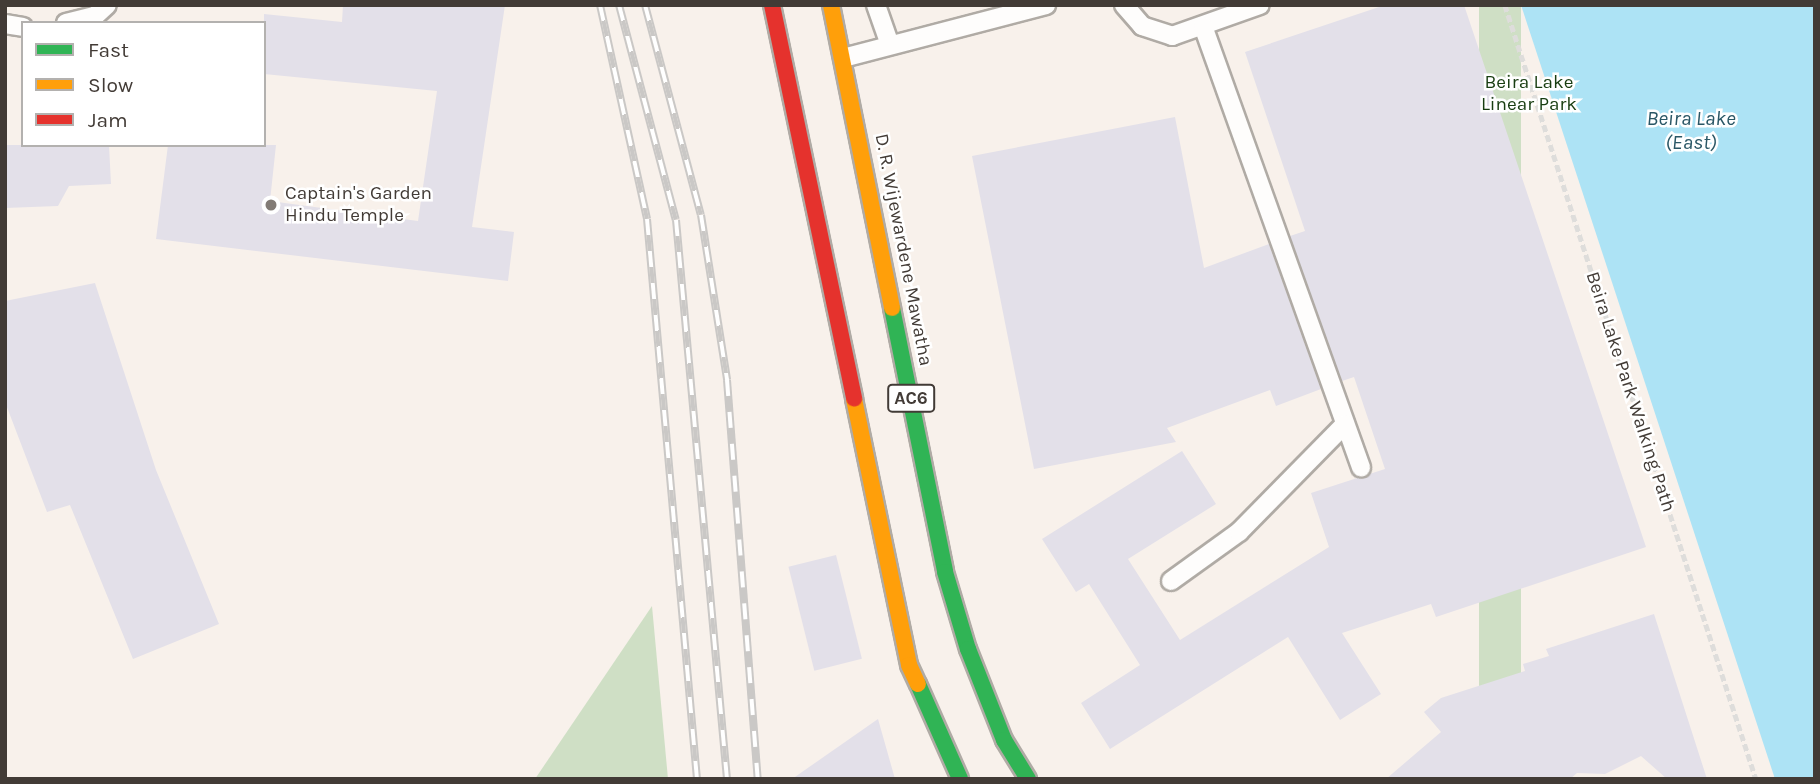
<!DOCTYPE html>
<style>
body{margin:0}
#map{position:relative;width:1820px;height:784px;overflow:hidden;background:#f8f1eb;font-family:Karla,sans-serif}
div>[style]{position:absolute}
.green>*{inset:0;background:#cfdfc5;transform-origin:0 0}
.water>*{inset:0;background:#ade3f5}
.building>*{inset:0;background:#e3e0e9;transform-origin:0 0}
.path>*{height:4.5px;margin-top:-2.25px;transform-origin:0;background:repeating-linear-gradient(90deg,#dedddb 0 7px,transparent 0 10.5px)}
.roads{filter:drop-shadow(2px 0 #b0aba5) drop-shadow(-2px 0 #b0aba5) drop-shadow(0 2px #b0aba5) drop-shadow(0 -2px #b0aba5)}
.lane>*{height:18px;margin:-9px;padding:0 9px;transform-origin:9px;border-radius:9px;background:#fefdfc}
.fast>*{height:16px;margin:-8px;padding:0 8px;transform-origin:8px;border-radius:8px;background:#30b455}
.slow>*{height:16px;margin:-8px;padding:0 8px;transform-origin:8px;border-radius:8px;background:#ff9f0a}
.jam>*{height:16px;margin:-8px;padding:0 8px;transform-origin:8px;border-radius:8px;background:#e5322d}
.rail>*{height:8px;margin-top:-4px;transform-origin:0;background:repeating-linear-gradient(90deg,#fff 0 16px,#cac8c6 0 32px);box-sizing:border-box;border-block:2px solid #cac8c6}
.dots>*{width:19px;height:19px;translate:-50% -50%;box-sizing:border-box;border:4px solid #fff;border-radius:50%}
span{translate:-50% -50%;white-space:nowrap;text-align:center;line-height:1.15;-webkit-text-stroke:5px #fff;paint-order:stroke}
.shield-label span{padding:2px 5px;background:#fff;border:2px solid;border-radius:5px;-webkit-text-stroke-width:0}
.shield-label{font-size:18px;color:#423b36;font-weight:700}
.park-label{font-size:19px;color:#183d11}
.poi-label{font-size:19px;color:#423b36}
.left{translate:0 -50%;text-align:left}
.street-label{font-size:19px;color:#423b36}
.water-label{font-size:21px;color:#2a5766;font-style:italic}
.frame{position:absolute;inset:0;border:7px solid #423b36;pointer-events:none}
.legend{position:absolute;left:21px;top:21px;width:245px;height:126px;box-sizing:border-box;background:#fff;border:2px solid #b3b1af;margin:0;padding:9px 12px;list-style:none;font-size:21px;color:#423b36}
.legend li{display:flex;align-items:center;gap:14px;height:35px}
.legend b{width:35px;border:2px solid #b3b1af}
</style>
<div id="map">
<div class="green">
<div style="left:1479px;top:5px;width:42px;height:815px"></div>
<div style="clip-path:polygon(652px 606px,668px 779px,535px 779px)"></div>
</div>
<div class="water">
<div style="clip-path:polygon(1521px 5px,1815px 5px,1815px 779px,1775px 779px)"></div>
</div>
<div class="building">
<div style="clip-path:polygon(343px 5px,505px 5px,472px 227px,514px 232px,508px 281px,156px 239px,168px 145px,276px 145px,270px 201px,418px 221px,437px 91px,264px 74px,264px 14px,342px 22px)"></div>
<div style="clip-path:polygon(1385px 5px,1464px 5px,1646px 547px,1436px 617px,1431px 604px,1342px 633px,1381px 694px,1340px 720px,1288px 637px,1110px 749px,1081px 703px,1140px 665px,1089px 584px,1076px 592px,1042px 539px,1182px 451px,1216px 504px,1128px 559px,1180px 640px,1329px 547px,1311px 493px,1385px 469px,1354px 377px,1342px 381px,1290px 236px,1305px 231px,1245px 52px)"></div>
<div style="clip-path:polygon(1175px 117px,1204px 268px,1269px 244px,1321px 389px,1276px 406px,1270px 390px,1167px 428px,1176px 442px,1034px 469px,972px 156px)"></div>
<div style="clip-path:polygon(6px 145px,109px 145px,111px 184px,69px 186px,58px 206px,5px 208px)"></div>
<div style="clip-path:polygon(95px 283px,156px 470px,219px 624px,133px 659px,70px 505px,47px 512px,5px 402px,5px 301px)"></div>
<div style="left:836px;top:555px;width:107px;height:49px;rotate:76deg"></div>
<div style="clip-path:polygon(1654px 614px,1707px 779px,1667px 779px,1641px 756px,1605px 774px,1577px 773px,1570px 779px,1386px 779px,1441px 732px,1424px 712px,1441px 698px,1525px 671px,1523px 664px,1549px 656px,1546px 649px)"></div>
<div style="clip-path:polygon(878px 719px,895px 779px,792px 779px)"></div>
</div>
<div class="path">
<div style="left:1505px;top:5px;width:814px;rotate:72.03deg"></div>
</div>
<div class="roads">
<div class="lane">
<div style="left:876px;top:5px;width:42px;rotate:70.7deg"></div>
<div style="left:1124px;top:5px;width:28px;rotate:49deg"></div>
<div style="left:1142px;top:26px;width:32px;rotate:18deg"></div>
<div style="left:1172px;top:36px;width:93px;rotate:-19.4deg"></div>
<div style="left:66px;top:23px;width:30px;rotate:-14deg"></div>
<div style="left:95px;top:16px;width:16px;rotate:-43deg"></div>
<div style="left:5px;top:24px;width:18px;rotate:9deg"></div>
<div style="left:1203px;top:26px;width:469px;rotate:70.3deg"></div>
<div style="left:843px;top:58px;width:210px;rotate:-14.6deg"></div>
<div style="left:1171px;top:581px;width:84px;rotate:-35.8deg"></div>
<div style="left:1239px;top:532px;width:151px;rotate:-45.5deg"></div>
</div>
<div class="fast">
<div style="left:892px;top:308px;width:269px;rotate:78.6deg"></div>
<div style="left:945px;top:572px;width:80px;rotate:73.4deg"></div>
<div style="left:968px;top:649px;width:98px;rotate:68.4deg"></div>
<div style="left:1004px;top:740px;width:46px;rotate:58.4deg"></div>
<div style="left:918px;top:684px;width:104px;rotate:66.1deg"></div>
</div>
<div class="slow">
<div style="left:831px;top:5px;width:309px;rotate:78.6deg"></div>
<div style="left:854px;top:399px;width:272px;rotate:78.3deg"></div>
<div style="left:909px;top:665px;width:21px;rotate:65deg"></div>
</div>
<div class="jam">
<div style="left:772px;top:5px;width:402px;rotate:78.2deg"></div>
</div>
</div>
<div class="rail">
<div style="left:600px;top:5px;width:219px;rotate:77.6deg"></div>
<div style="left:647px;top:219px;width:562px;rotate:84.9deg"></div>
<div style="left:619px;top:5px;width:222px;rotate:75.2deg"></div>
<div style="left:676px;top:220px;width:561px;rotate:84.79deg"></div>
<div style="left:645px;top:5px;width:217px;rotate:75.1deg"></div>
<div style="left:701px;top:215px;width:167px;rotate:81deg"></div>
<div style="left:727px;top:380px;width:400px;rotate:85.6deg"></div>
</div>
<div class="dots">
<div style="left:271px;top:205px;background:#827b75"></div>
</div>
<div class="shield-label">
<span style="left:911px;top:398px">AC6</span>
</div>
<div class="park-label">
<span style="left:1529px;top:94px">Beira Lake<br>Linear Park</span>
</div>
<div class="poi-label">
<span class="left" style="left:285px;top:205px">Captain's Garden<br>Hindu Temple</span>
</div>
<div class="street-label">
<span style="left:903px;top:250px;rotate:79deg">D. R. Wijewardene Mawatha</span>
<span style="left:1630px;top:392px;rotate:72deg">Beira Lake Park Walking Path</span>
</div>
<div class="water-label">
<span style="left:1691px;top:130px">Beira Lake<br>(East)</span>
</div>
<div class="frame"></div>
<ul class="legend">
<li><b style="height:9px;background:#30b455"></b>Fast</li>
<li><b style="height:9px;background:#ff9f0a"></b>Slow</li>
<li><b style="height:9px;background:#e5322d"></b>Jam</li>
</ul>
</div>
